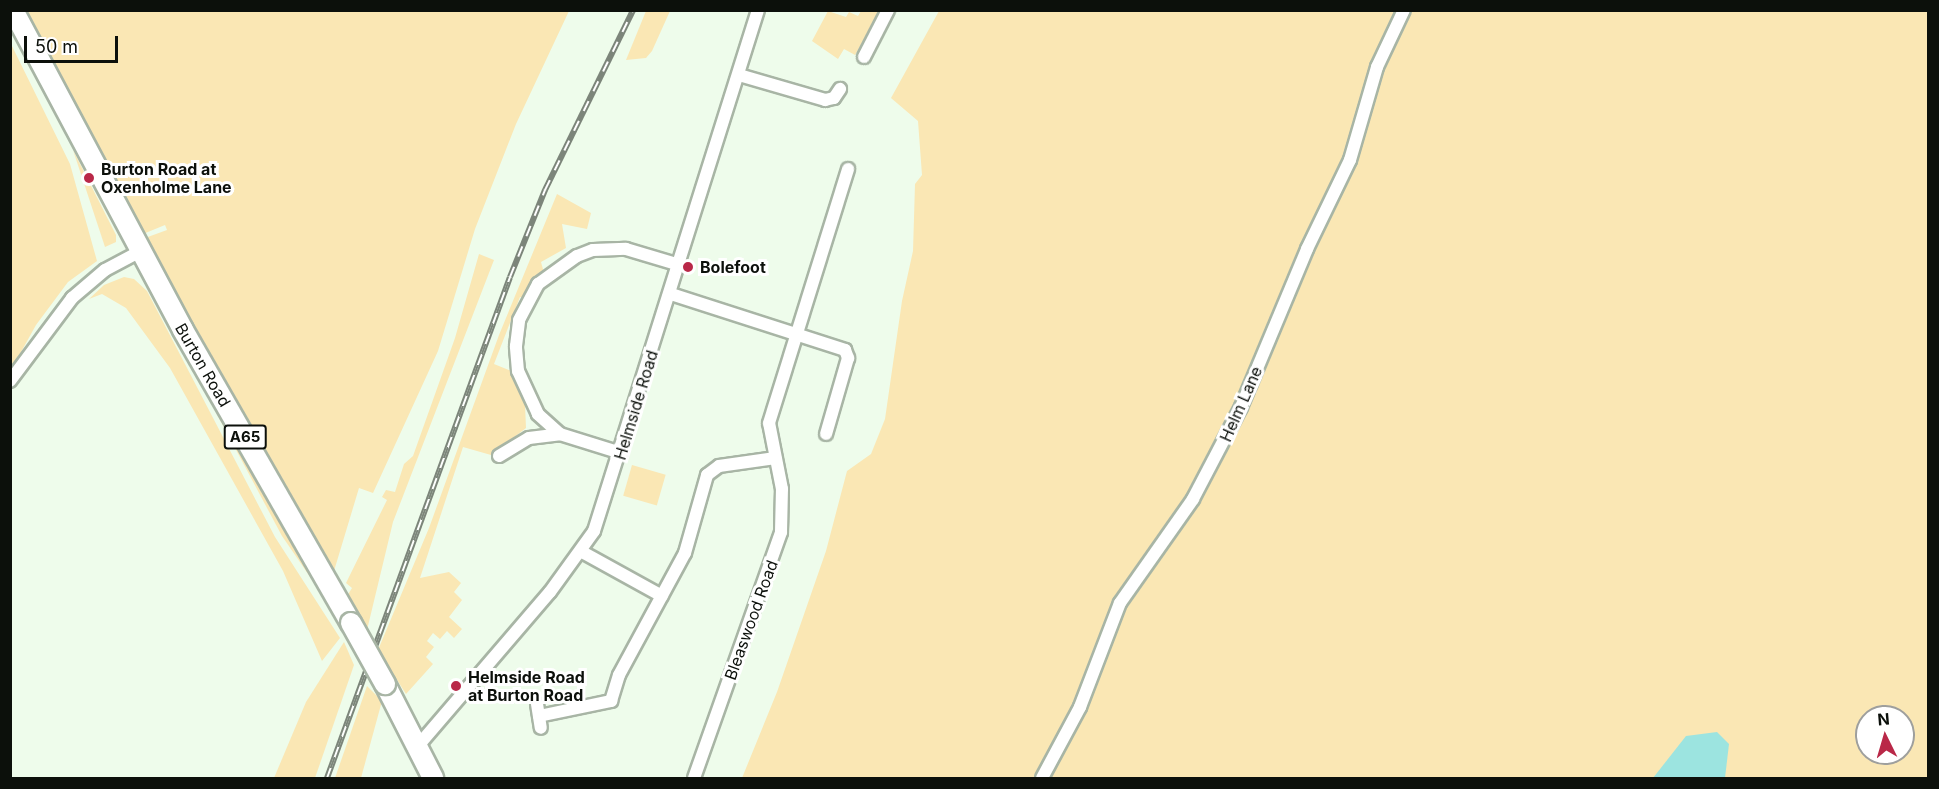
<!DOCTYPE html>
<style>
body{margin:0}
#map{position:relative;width:1939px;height:789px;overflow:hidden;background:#eefceb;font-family:Inter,sans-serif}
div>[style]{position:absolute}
.green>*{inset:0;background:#fae7b4;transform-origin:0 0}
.water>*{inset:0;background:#9ce4e0}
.roads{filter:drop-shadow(2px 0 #a8b5a5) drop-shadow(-2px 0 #a8b5a5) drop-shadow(0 2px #a8b5a5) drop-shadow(0 -2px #a8b5a5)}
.street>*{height:12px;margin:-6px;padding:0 6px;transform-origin:6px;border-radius:6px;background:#fff}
.primary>*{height:20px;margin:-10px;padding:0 10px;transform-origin:10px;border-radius:10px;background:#fff}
.rail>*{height:6px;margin-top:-3px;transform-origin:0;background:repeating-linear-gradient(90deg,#fff 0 11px,#7c857a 0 22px);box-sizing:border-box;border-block:2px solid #7c857a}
.bridges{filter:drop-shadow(2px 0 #a8b5a5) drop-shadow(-2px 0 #a8b5a5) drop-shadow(0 2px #a8b5a5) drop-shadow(0 -2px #a8b5a5)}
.primary-bridge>*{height:20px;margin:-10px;padding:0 10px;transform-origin:10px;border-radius:10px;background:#fff}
.dots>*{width:16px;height:16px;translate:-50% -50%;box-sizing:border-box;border:3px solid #fff;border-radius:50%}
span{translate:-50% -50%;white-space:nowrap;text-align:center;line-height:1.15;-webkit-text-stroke:6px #fff;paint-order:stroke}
.shield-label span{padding:2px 4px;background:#fff;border:2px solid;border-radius:4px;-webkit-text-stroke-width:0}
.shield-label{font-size:15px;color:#0c100b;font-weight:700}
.poi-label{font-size:16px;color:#0c100b;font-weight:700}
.left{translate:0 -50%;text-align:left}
.street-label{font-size:16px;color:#0c100b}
.frame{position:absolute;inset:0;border:12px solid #0c100b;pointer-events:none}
.north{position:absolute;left:1855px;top:705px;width:60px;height:60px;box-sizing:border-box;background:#fff;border:2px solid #9e9f9d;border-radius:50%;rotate:355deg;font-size:16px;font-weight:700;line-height:24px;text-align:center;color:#0c100b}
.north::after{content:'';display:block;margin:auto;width:21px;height:27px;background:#b92848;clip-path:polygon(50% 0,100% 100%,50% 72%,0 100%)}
.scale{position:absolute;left:24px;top:36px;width:94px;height:27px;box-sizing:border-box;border:3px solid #0c100b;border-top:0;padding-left:8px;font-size:18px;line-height:21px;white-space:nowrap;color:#0c100b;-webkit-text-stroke:4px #fff;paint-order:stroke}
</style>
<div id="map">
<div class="green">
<div style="clip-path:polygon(21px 11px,569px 11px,516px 124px,475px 229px,438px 351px,373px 493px,359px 488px,334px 571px,330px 571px,190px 326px,145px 238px,167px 230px,165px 225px,143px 234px,140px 222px,133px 223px)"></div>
<div style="clip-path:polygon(646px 11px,670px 11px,652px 51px,646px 58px,626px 60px)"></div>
<div style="clip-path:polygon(828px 11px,846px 17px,849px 12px,858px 16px,861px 11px,880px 11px,855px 55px,844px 49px,838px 59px,812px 41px)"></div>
<div style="clip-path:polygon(evenodd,939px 11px,1928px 11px,1928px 778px,742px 778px,777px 692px,826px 551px,847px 471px,871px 454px,885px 419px,902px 301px,913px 251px,915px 184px,922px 175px,918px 121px,891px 98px,939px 11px,1867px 717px,1903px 717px,1903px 753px,1867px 753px,1867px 717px)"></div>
<div style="clip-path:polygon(10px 42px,70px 164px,97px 261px,68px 282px,36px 325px,11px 370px)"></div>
<div style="clip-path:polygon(73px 150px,116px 235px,116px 242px,105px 247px)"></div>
<div style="clip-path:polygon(557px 194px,591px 213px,587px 229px,562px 224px,566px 248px,541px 262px,544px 273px,524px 299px,520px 297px,494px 364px,514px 372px,525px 404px,526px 428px,491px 455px,463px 447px,420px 578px,449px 572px,461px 583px,454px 592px,462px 600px,449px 617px,462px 629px,454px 638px,447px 631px,440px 639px,433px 633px,427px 641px,434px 647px,426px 657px,433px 664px,406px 694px,378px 650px,429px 528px,499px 335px)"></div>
<div style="clip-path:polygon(479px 254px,494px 260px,393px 522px,367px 630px,347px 596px,352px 588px,346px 583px,387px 500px,382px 497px,386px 490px,395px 492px,404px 464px,413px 456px,455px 338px)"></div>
<div style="clip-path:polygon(124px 277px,134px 279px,147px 291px,275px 537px,340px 638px,322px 661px,283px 571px,170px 368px,126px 308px,102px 294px,89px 299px,104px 285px)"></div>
<div style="clip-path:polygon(195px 373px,197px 374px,337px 616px,282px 536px)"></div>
<div style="left:632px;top:465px;width:35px;height:32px;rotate:16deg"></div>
<div style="clip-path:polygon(344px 642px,354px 665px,315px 778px,274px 778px,306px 702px)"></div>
<div style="clip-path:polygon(367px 686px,382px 701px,361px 778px,335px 778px)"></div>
</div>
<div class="water">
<div style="clip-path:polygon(1717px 732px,1729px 744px,1725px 778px,1653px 778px,1686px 736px)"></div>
</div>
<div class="roads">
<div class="street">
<div style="left:864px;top:57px;width:53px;rotate:-62.9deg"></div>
<div style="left:739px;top:75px;width:90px;rotate:16.2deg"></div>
<div style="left:825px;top:100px;width:9px;rotate:-13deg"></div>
<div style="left:834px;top:98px;width:11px;rotate:-56deg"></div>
<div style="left:671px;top:294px;width:183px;rotate:17.8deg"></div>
<div style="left:845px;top:350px;width:9px;rotate:69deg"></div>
<div style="left:848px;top:358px;width:79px;rotate:106.1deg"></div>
<div style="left:10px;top:381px;width:104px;rotate:-53.2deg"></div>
<div style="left:72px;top:298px;width:43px;rotate:-40.3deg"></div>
<div style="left:105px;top:270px;width:40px;rotate:-28deg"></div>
<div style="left:621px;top:453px;width:64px;rotate:-162.7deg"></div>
<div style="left:560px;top:434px;width:30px;rotate:-138deg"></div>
<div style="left:538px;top:414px;width:47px;rotate:-114.9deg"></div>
<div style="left:518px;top:371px;width:25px;rotate:-95deg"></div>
<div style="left:516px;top:346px;width:26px;rotate:-83deg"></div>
<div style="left:519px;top:320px;width:41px;rotate:-62.2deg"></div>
<div style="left:538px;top:284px;width:48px;rotate:-35.7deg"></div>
<div style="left:577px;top:256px;width:17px;rotate:-21deg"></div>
<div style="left:593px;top:250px;width:33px;rotate:-2deg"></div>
<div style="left:626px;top:249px;width:56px;rotate:16.5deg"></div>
<div style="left:499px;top:456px;width:35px;rotate:-31deg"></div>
<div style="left:529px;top:438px;width:31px;rotate:-7deg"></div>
<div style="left:582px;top:552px;width:91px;rotate:28.8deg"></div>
<div style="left:537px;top:704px;width:24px;rotate:81deg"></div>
<div style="left:539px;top:716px;width:74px;rotate:-11.8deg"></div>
<div style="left:611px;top:701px;width:27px;rotate:-73deg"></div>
<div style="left:619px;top:675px;width:139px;rotate:-61.6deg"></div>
<div style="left:685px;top:553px;width:81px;rotate:-74.2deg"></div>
<div style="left:707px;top:475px;width:15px;rotate:-37deg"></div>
<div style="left:719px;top:466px;width:57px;rotate:-8.1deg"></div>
<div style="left:417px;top:747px;width:204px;rotate:-49.4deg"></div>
<div style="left:550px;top:592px;width:75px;rotate:-54.2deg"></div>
<div style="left:594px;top:531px;width:546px;rotate:-72.53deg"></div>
<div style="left:694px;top:778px;width:261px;rotate:-70.5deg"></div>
<div style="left:781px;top:532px;width:43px;rotate:-88.7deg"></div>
<div style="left:782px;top:489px;width:67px;rotate:-101.1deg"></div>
<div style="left:769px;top:423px;width:266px;rotate:-72.7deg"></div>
<div style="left:1042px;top:778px;width:81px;rotate:-61.8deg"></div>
<div style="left:1080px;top:707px;width:111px;rotate:-69deg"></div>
<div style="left:1120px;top:603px;width:127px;rotate:-54.9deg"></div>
<div style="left:1193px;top:499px;width:104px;rotate:-62.4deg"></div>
<div style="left:1241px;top:407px;width:171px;rotate:-67.3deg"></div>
<div style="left:1307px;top:249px;width:99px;rotate:-64.2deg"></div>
<div style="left:1350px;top:160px;width:97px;rotate:-73.8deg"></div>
<div style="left:1377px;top:67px;width:63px;rotate:-64.7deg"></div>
</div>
<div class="primary">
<div style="left:13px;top:10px;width:362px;rotate:62deg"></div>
<div style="left:183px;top:330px;width:338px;rotate:60.2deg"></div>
<div style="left:385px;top:684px;width:106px;rotate:62.9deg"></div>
</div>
</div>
<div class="rail">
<div style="left:327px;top:778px;width:533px;rotate:-69.93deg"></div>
<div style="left:510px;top:277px;width:94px;rotate:-68.1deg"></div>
<div style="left:545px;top:190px;width:200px;rotate:-63.9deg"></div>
</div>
<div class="bridges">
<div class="primary-bridge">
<div style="left:351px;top:623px;width:70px;rotate:60.9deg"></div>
</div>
</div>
<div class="dots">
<div style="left:89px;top:178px;background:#b92848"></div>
<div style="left:688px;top:267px;background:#b92848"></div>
<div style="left:456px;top:686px;background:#b92848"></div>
</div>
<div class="shield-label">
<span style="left:245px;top:437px">A65</span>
</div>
<div class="poi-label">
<span class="left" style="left:101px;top:178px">Burton Road at<br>Oxenholme Lane</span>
<span class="left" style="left:700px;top:267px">Bolefoot</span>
<span class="left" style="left:468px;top:686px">Helmside Road<br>at Burton Road</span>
</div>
<div class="street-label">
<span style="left:203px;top:365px;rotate:60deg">Burton Road</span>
<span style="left:1241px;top:404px;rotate:-66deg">Helm Lane</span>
<span style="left:636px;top:405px;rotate:-73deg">Helmside Road</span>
<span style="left:751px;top:620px;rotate:-70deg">Bleaswood Road</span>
</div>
<div class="frame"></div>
<div class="north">N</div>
<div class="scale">50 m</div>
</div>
